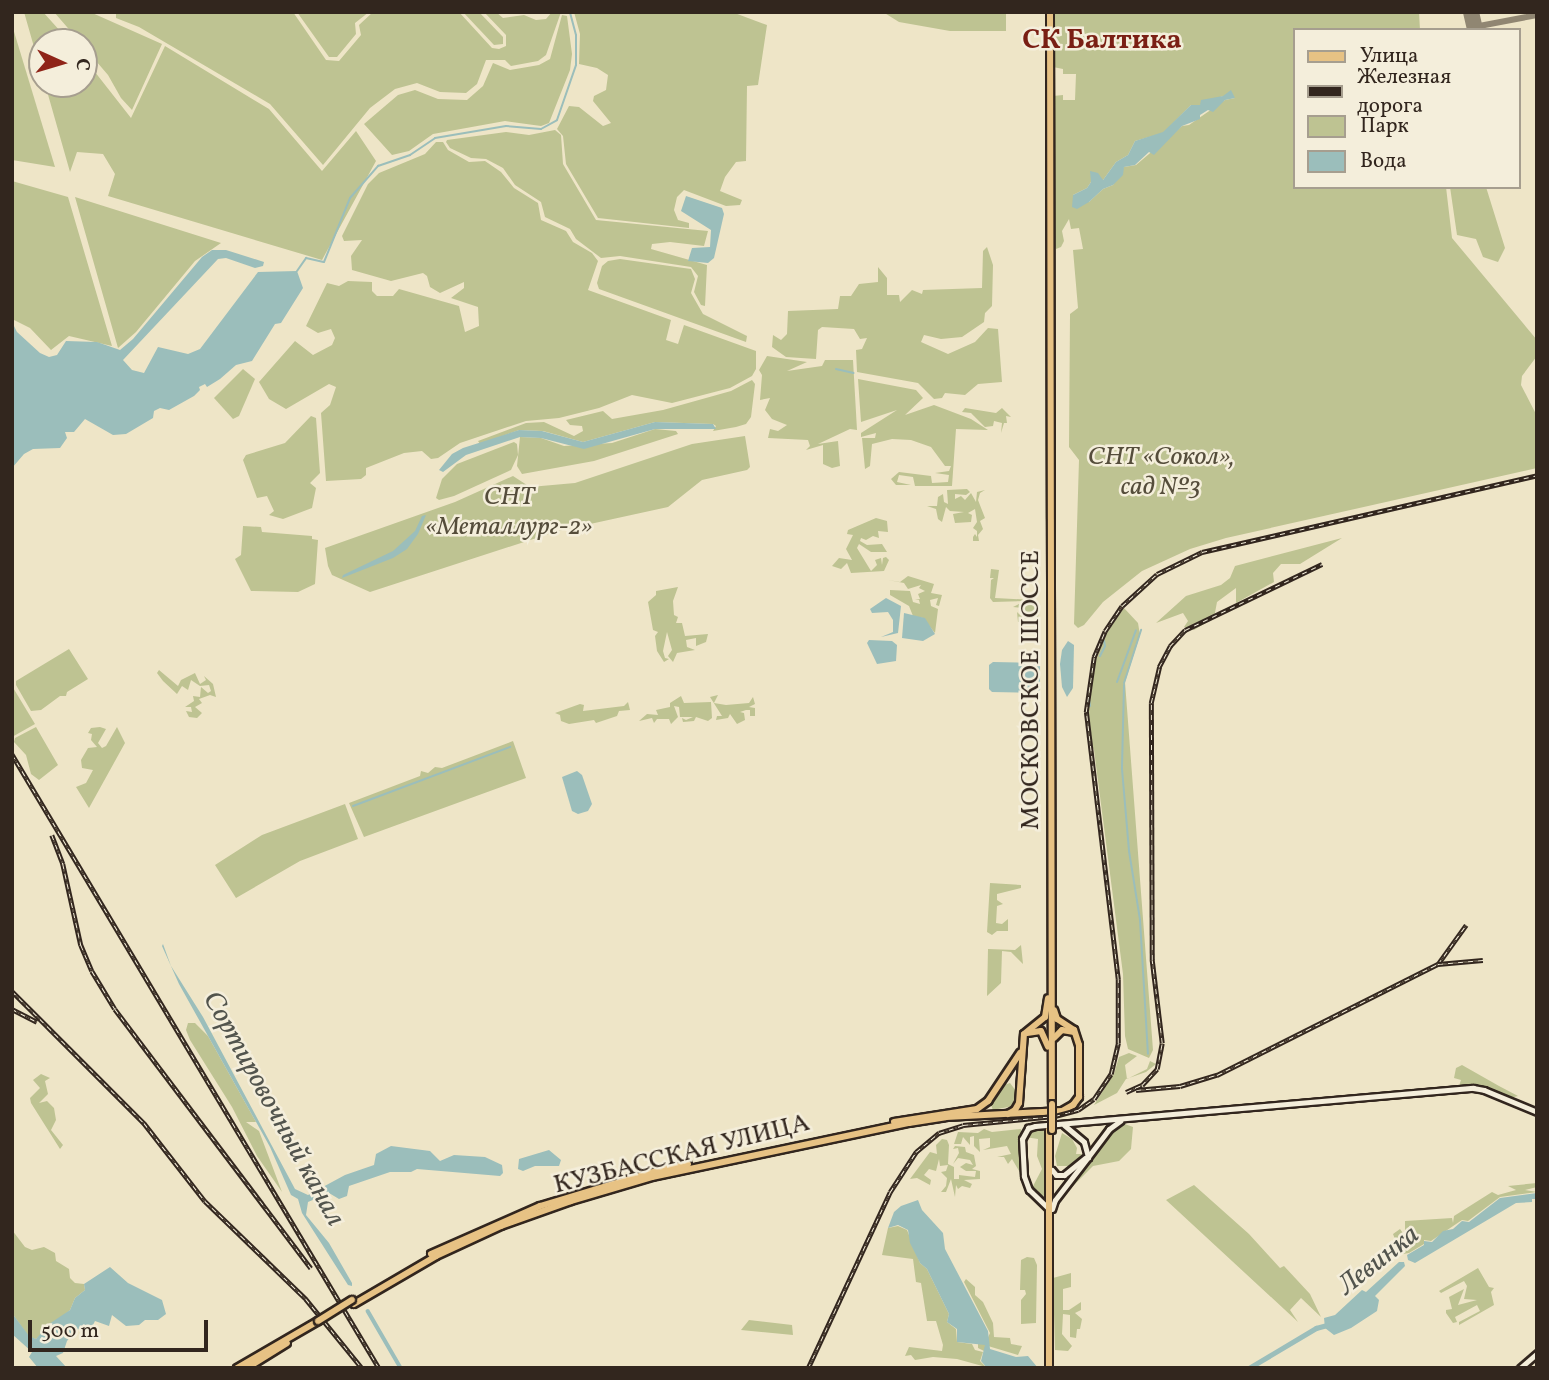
<!DOCTYPE html>
<meta charset="utf-8">
<style>
body{margin:0}
#map{position:relative;width:1549px;height:1380px;overflow:hidden;background:#eee5c7;font-family:Vollkorn,serif}
div>[style]{position:absolute}
.green>*{inset:0;background:#bec392}
.water>*{inset:0;background:#9bbebb}
.stream>*{height:2px;margin:-1px;padding:0 1px;transform-origin:1px;border-radius:1px;background:#9bbebb}
.canal>*{height:3.5px;margin:-1.75px;padding:0 1.75px;transform-origin:1.75px;border-radius:1.75px;background:#9bbebb}
.river>*{height:4.5px;margin:-2.25px;padding:0 2.25px;transform-origin:2.25px;border-radius:2.25px;background:#9bbebb}
.taxiway>*{height:6px;margin:-3px;padding:0 3px;transform-origin:3px;border-radius:3px;background:#908672}
.runway>*{height:16px;margin:-8px;padding:0 8px;transform-origin:8px;border-radius:8px;background:#908672}
.roads{filter:drop-shadow(2px 0 #32261e) drop-shadow(-2px 0 #32261e) drop-shadow(0 2px #32261e) drop-shadow(0 -2px #32261e)}
.secondary>*{height:5px;margin:-2.5px;padding:0 2.5px;transform-origin:2.5px;border-radius:2.5px;background:#f4eedb}
.primary>*{height:6px;margin:-3px;padding:0 3px;transform-origin:3px;border-radius:3px;background:#e7c284}
.rail>*{height:4.5px;margin-top:-2.25px;transform-origin:0;background:repeating-linear-gradient(90deg,#f4eedb 0 5px,#32261e 0 10px);box-sizing:border-box;border-block:2px solid #32261e}
.bridges{filter:drop-shadow(2px 0 #32261e) drop-shadow(-2px 0 #32261e) drop-shadow(0 2px #32261e) drop-shadow(0 -2px #32261e)}
.primary-bridge>*{height:6px;margin:-3px;padding:0 3px;transform-origin:3px;border-radius:3px;background:#e7c284}
span{translate:-50% -50%;white-space:nowrap;text-align:center;line-height:1.15;-webkit-text-stroke:5px #f4eedb;paint-order:stroke}
.park-label{font-size:26px;color:#554d3b;font-style:italic}
.street-label{font-size:26px;color:#32261e}
.neighbourhood-label{font-size:28px;color:#7a1f14;font-weight:700}
.water-label{font-size:28px;color:#52544d;font-style:italic}
.frame{position:absolute;inset:0;border:14px solid #32261e;pointer-events:none}
.legend{position:absolute;left:1293px;top:28px;width:228px;height:161px;box-sizing:border-box;background:#f4eedb;border:2px solid #a69e8f;margin:0;padding:9px 12px;list-style:none;font-size:21px;color:#32261e}
.legend li{display:flex;align-items:center;gap:14px;height:35px}
.legend b{width:35px;border:2px solid #a69e8f}
.north{position:absolute;left:28px;top:28px;width:70px;height:70px;box-sizing:border-box;background:#f4eedb;border:2px solid #a69e8f;border-radius:50%;rotate:94deg;font-size:19px;font-weight:700;line-height:28px;text-align:center;color:#32261e}
.north::after{content:'';display:block;margin:auto;width:24px;height:32px;background:#8f2418;clip-path:polygon(50% 0,100% 100%,50% 72%,0 100%)}
.scale{position:absolute;left:28px;top:1320px;width:180px;height:32px;box-sizing:border-box;border:4px solid #32261e;border-top:0;padding-left:9px;font-size:21px;line-height:24px;white-space:nowrap;color:#32261e;-webkit-text-stroke:5px #f4eedb;paint-order:stroke}
</style>
<div id="map">
<div class="green">
<div style="clip-path:polygon(24px 12px,43px 12px,70px 42px,42px 42px,42px 75px)"></div>
<div style="clip-path:polygon(54px 12px,90px 12px,162px 44px,132px 110px,121px 98px,108px 75px,84px 47px,84px 42px,80px 42px)"></div>
<div style="clip-path:polygon(116px 12px,293px 12px,326px 60px,339px 61px,361px 35px,359px 25px,373px 12px,459px 12px,492px 48px,499px 49px,506px 46px,506px 35px,484px 12px,496px 12px,503px 18px,524px 15px,536px 20px,546px 19px,552px 12px,561px 12px,546px 55px,538px 61px,511px 66px,505px 60px,486px 60px,477px 84px,466px 93px,440px 92px,417px 83px,395px 89px,370px 108px,323px 165px,270px 104px,139px 27px,116px 18px)"></div>
<div style="clip-path:polygon(297px 12px,369px 12px,355px 23px,356px 34px,337px 57px,329px 57px)"></div>
<div style="clip-path:polygon(463px 12px,479px 12px,503px 37px,503px 44px,494px 45px)"></div>
<div style="clip-path:polygon(574px 12px,732px 12px,767px 25px,758px 85px,747px 86px,746px 161px,736px 162px,725px 177px,720px 191px,742px 200px,740px 205px,726px 206px,684px 190px,677px 197px,674px 210px,678px 220px,689px 223px,689px 228px,598px 218px,566px 164px,563px 136px,557px 129px,569px 106px,579px 107px,603px 126px,611px 123px,593px 101px,594px 96px,606px 90px,608px 75px,597px 68px,579px 64px,580px 34px)"></div>
<div style="clip-path:polygon(883px 12px,1006px 12px,1006px 31px,950px 31px,899px 22px)"></div>
<div style="clip-path:polygon(evenodd,1065px 12px,1419px 12px,1420px 30px,1295px 30px,1295px 187px,1446px 187px,1452px 238px,1537px 340px,1537px 356px,1522px 376px,1521px 385px,1537px 416px,1537px 468px,1226px 538px,1190px 549px,1142px 571px,1103px 602px,1084px 625px,1078px 628px,1074px 624px,1079px 460px,1069px 447px,1070px 314px,1078px 308px,1073px 250px,1083px 249px,1079px 228px,1071px 229px,1069px 219px,1062px 231px,1064px 241px,1061px 247px,1056px 249px,1052px 238px,1053px 96px,1063px 95px,1063px 100px,1075px 100px,1076px 74px,1063px 74px,1063px 69px,1053px 67px,1053px 14px,1065px 12px,1223px 96px,1235px 98px,1225px 100px,1189px 125px,1182px 126px,1136px 165px,1124px 167px,1113px 185px,1103px 189px,1089px 202px,1073px 195px,1087px 188px,1091px 182px,1103px 180px,1116px 162px,1128px 155px,1135px 141px,1163px 133px,1191px 105px,1200px 105px,1223px 96px)"></div>
<div style="clip-path:polygon(562px 15px,567px 16px,572px 54px,570px 70px,549px 123px,541px 126px,505px 121px,433px 134px,409px 151px,392px 155px,364px 124px,398px 95px,415px 90px,438px 99px,467px 100px,483px 86px,493px 63px,510px 70px,539px 65px,550px 59px)"></div>
<div style="clip-path:polygon(12px 25px,55px 167px,12px 160px)"></div>
<div style="clip-path:polygon(165px 46px,269px 109px,322px 171px,356px 131px,376px 161px,322px 260px,108px 196px,115px 174px,103px 154px,77px 152px,70px 172px,45px 84px,84px 84px,84px 58px,131px 118px)"></div>
<div style="clip-path:polygon(555px 130px,561px 135px,563px 164px,596px 220px,708px 231px,704px 246px,670px 242px,652px 244px,651px 249px,707px 265px,705px 306px,701px 305px,694px 292px,698px 276px,691px 267px,620px 256px,601px 258px,576px 239px,570px 229px,545px 217px,541px 202px,515px 185px,503px 168px,486px 159px,471px 158px,450px 148px,446px 142px,447px 140px,506px 132px,529px 135px)"></div>
<div style="clip-path:polygon(436px 142px,443px 142px,448px 150px,469px 162px,485px 161px,501px 172px,514px 188px,538px 203px,541px 220px,566px 231px,573px 242px,592px 253px,598px 261px,588px 290px,671px 320px,666px 340px,678px 344px,684px 325px,756px 351px,756px 369px,752px 376px,730px 388px,672px 403px,632px 395px,599px 408px,559px 418px,526px 421px,460px 443px,438px 458px,431px 459px,422px 451px,404px 453px,366px 468px,366px 475px,361px 479px,326px 481px,321px 413px,330px 405px,336px 387px,329px 384px,286px 409px,269px 399px,259px 382px,295px 341px,313px 355px,332px 345px,335px 338px,331px 329px,318px 333px,306px 326px,327px 283px,339px 286px,348px 281px,372px 282px,372px 291px,377px 296px,393px 296px,399px 289px,459px 306px,465px 332px,479px 326px,478px 307px,451px 298px,464px 288px,464px 282px,440px 293px,430px 287px,427px 276px,423px 273px,391px 281px,352px 270px,351px 256px,362px 240px,344px 241px,342px 236px,368px 184px,379px 173px,425px 154px)"></div>
<div style="clip-path:polygon(12px 181px,68px 197px,112px 346px,69px 336px,51px 350px,30px 328px,12px 319px)"></div>
<div style="clip-path:polygon(1450px 187px,1486px 187px,1505px 248px,1498px 262px,1483px 257px,1476px 239px,1457px 235px)"></div>
<div style="clip-path:polygon(75px 197px,221px 243px,195px 261px,136px 332px,118px 348px)"></div>
<div style="clip-path:polygon(987px 247px,993px 265px,992px 306px,985px 313px,984px 322px,962px 337px,941px 339px,924px 335px,921px 342px,948px 354px,975px 342px,988px 328px,998px 329px,1002px 382px,978px 384px,965px 395px,945px 393px,942px 398px,934px 399px,918px 383px,857px 372px,856px 350px,862px 349px,867px 338px,860px 339px,854px 329px,822px 327px,818px 330px,816px 359px,786px 357px,772px 347px,773px 335px,781px 340px,787px 334px,788px 311px,838px 309px,840px 296px,851px 296px,859px 284px,878px 282px,878px 267px,887px 278px,887px 295px,899px 295px,900px 302px,912px 290px,922px 294px,923px 290px,982px 288px,983px 251px)"></div>
<div style="clip-path:polygon(620px 259px,691px 269px,695px 279px,691px 293px,703px 314px,747px 336px,746px 342px,599px 289px,597px 283px,602px 266px,608px 261px)"></div>
<div style="clip-path:polygon(767px 356px,807px 362px,787px 371px,822px 366px,825px 360px,853px 360px,857px 430px,850px 429px,818px 444px,838px 441px,840px 466px,832px 468px,823px 464px,823px 445px,806px 450px,810px 446px,808px 440px,768px 438px,770px 429px,778px 431px,787px 425px,772px 419px,765px 410px,770px 398px,760px 400px,762px 375px,759px 370px)"></div>
<div style="clip-path:polygon(243px 369px,255px 379px,239px 416px,233px 419px,214px 398px)"></div>
<div style="clip-path:polygon(858px 379px,916px 390px,923px 398px,905px 415px,934px 405px,971px 419px,988px 430px,956px 429px,952px 486px,915px 486px,913px 477px,899px 475px,897px 482px,911px 485px,896px 485px,891px 479px,899px 472px,931px 476px,932px 483px,948px 482px,949px 475px,935px 473px,949px 471px,951px 466px,945px 466px,931px 447px,911px 440px,892px 439px,872px 444px,870px 466px,865px 469px,862px 438px,875px 438px,876px 433px,861px 437px,861px 433px,897px 410px,861px 422px)"></div>
<div style="clip-path:polygon(752px 380px,755px 384px,751px 417px,746px 424px,736px 427px,713px 431px,716px 426px,713px 424px,655px 422px,583px 442px,543px 431px,519px 430px,480px 444px,478px 441px,526px 423px,544px 422px,574px 436px,583px 431px,582px 426px,570px 425px,566px 420px,603px 411px,612px 419px,663px 410px,731px 391px)"></div>
<div style="clip-path:polygon(965px 408px,996px 413px,1002px 408px,1011px 417px,1006px 416px,1007px 423px,1004px 423px,1001px 433px,1002px 423px,994px 421px,993px 426px,985px 427px,971px 413px,962px 412px)"></div>
<div style="clip-path:polygon(311px 416px,316px 418px,320px 473px,310px 483px,316px 488px,312px 508px,283px 519px,269px 515px,274px 511px,267px 496px,257px 498px,243px 460px,246px 455px,285px 443px)"></div>
<div style="clip-path:polygon(655px 429px,676px 431px,678px 434px,594px 461px,522px 474px,517px 466px,520px 437px,541px 438px,564px 446px,612px 443px)"></div>
<div style="clip-path:polygon(745px 436px,750px 467px,747px 470px,702px 480px,668px 507px,558px 531px,370px 592px,332px 575px,328px 566px,325px 548px,455px 502px,513px 476px,530px 487px,575px 483px,692px 444px)"></div>
<div style="clip-path:polygon(514px 442px,517px 444px,518px 455px,511px 470px,454px 496px,439px 500px,436px 498px,442px 479px,457px 464px)"></div>
<div style="clip-path:polygon(967px 489px,970px 492px,966px 495px,955px 494px,955px 499px,961px 496px,965px 500px,971px 493px,976px 502px,977px 492px,985px 490px,980px 493px,978px 500px,985px 518px,980px 521px,983px 529px,978px 535px,979px 541px,973px 541px,973px 537px,975px 534px,977px 537px,977px 531px,973px 528px,977px 522px,975px 509px,968px 513px,972px 515px,971px 522px,955px 523px,953px 514px,964px 512px,950px 511px,946px 507px,942px 522px,938px 519px,936px 509px,927px 506px,937px 506px,938px 497px,943px 494px,944px 502px,948px 504px,947px 490px)"></div>
<div style="clip-path:polygon(876px 518px,887px 521px,888px 532px,878px 531px,879px 538px,873px 536px,866px 540px,861px 538px,860px 541px,867px 545px,882px 544px,887px 552px,871px 552px,859px 544px,857px 548px,871px 571px,877px 565px,875px 560px,881px 558px,882px 565px,883px 558px,886px 557px,889px 560px,884px 571px,851px 573px,847px 563px,841px 569px,832px 566px,839px 558px,852px 560px,846px 549px,853px 535px,847px 534px,848px 530px)"></div>
<div style="clip-path:polygon(243px 526px,261px 527px,262px 532px,312px 536px,312px 539px,318px 540px,315px 584px,298px 592px,251px 591px,235px 559px,241px 555px)"></div>
<div style="clip-path:polygon(1342px 538px,1300px 564px,1281px 564px,1273px 573px,1274px 582px,1236px 603px,1236px 588px,1217px 602px,1214px 618px,1194px 630px,1184px 627px,1188px 621px,1183px 613px,1156px 623px,1186px 596px,1221px 585px,1230px 578px,1235px 566px)"></div>
<div style="clip-path:polygon(991px 569px,999px 570px,995px 598px,1035px 600px,1034px 604px,1029px 604px,1040px 608px,1037px 622px,1033px 611px,1030px 621px,1018px 622px,1017px 612px,1021px 616px,1022px 608px,1013px 607px,1019px 604px,1022px 607px,1025px 604px,1023px 601px,993px 602px,990px 598px,991px 580px,994px 578px,990px 578px)"></div>
<div style="clip-path:polygon(908px 576px,934px 584px,931px 593px,942px 595px,939px 606px,936px 605px,938px 598px,930px 600px,931px 606px,938px 609px,935px 633px,923px 618px,913px 616px,909px 606px,890px 595px,890px 590px,910px 591px,913px 602px,920px 604px,919px 600px,915px 600px,920px 599px,918px 594px,925px 591px,919px 588px,921px 585px,908px 589px,904px 583px,888px 580px,900px 582px)"></div>
<div style="clip-path:polygon(678px 587px,673px 601px,674px 615px,678px 617px,676px 623px,682px 623px,685px 636px,708px 634px,706px 642px,696px 646px,696px 638px,686px 640px,687px 647px,695px 650px,677px 653px,673px 662px,668px 656px,672px 650px,667px 632px,663px 651px,665px 658px,669px 659px,664px 662px,657px 651px,655px 636px,658px 632px,653px 630px,648px 602px,656px 595px,656px 591px)"></div>
<div style="clip-path:polygon(1124px 608px,1138px 623px,1140px 635px,1125px 682px,1153px 1050px,1149px 1058px,1128px 1049px,1125px 1036px,1123px 974px,1094px 750px,1089px 740px,1088px 699px,1093px 661px,1106px 634px)"></div>
<div style="clip-path:polygon(69px 649px,88px 679px,67px 692px,66px 696px,60px 696px,41px 710px,31px 711px,16px 685px,16px 681px)"></div>
<div style="clip-path:polygon(159px 670px,178px 686px,181px 680px,195px 673px,200px 684px,206px 680px,204px 676px,213px 684px,216px 697px,210px 695px,199px 699px,202px 703px,195px 707px,202px 713px,197px 718px,189px 717px,186px 711px,192px 712px,191px 707px,185px 707px,194px 701px,193px 696px,200px 697px,201px 687px,208px 693px,211px 691px,209px 685px,200px 686px,191px 680px,188px 690px,182px 686px,177px 694px,163px 681px,157px 673px)"></div>
<div style="clip-path:polygon(12px 686px,35px 724px,12px 737px)"></div>
<div style="clip-path:polygon(718px 695px,714px 703px,726px 705px,749px 703px,753px 697px,755px 704px,749px 707px,755px 708px,755px 716px,750px 716px,750px 710px,746px 710px,740px 712px,744px 713px,745px 720px,737px 724px,730px 714px,728px 718px,716px 720px,717px 716px,722px 716px,710px 697px)"></div>
<div style="clip-path:polygon(681px 696px,684px 703px,711px 702px,712px 718px,708px 721px,696px 717px,694px 721px,683px 722px,682px 718px,686px 720px,693px 717px,680px 717px,679px 707px,674px 706px,678px 717px,671px 724px,669px 719px,657px 719px,654px 723px,652px 718px,639px 721px,647px 714px,658px 715px,656px 710px,670px 707px,670px 703px)"></div>
<div style="clip-path:polygon(628px 702px,630px 710px,619px 711px,617px 716px,596px 723px,594px 720px,569px 724px,561px 721px,560px 715px,555px 713px,580px 704px,584px 705px,583px 711px,624px 706px)"></div>
<div style="clip-path:polygon(36px 727px,58px 765px,39px 780px,31px 774px,26px 755px,14px 742px,15px 738px)"></div>
<div style="clip-path:polygon(100px 727px,106px 729px,98px 743px,102px 748px,106px 746px,117px 727px,125px 743px,89px 808px,76px 787px,86px 783px,93px 770px,82px 768px,81px 760px,88px 748px,97px 747px,91px 740px,92px 734px,88px 733px,91px 728px)"></div>
<div style="clip-path:polygon(513px 741px,526px 778px,364px 837px,349px 803px,420px 776px,421px 771px,428px 773px,435px 767px,442px 768px)"></div>
<div style="clip-path:polygon(345px 804px,358px 839px,300px 861px,236px 898px,215px 865px,262px 835px)"></div>
<div style="clip-path:polygon(990px 883px,1021px 885px,1021px 888px,997px 894px,997px 900px,1003px 904px,997px 906px,996px 923px,1002px 924px,1008px 919px,1008px 931px,997px 931px,992px 935px,987px 932px)"></div>
<div style="clip-path:polygon(1021px 945px,1023px 964px,1011px 952px,1002px 951px,1001px 983px,987px 996px,988px 949px,1015px 950px)"></div>
<div style="clip-path:polygon(188px 1023px,195px 1023px,208px 1036px,256px 1122px,246px 1122px,259px 1131px,282px 1192px,257px 1156px,232px 1107px,190px 1040px,186px 1030px)"></div>
<div style="clip-path:polygon(1129px 1053px,1137px 1056px,1125px 1065px,1127px 1079px,1147px 1069px,1150px 1061px,1156px 1064px,1146px 1072px,1126px 1079px,1117px 1093px,1094px 1105px,1114px 1074px,1119px 1057px)"></div>
<div style="clip-path:polygon(1462px 1065px,1499px 1086px,1518px 1096px,1510px 1098px,1483px 1086px,1459px 1086px,1461px 1080px,1454px 1078px,1456px 1068px)"></div>
<div style="clip-path:polygon(41px 1074px,50px 1078px,45px 1081px,48px 1094px,39px 1103px,47px 1101px,54px 1108px,56px 1120px,51px 1130px,63px 1145px,60px 1149px,31px 1103px,30px 1098px,40px 1088px,33px 1080px)"></div>
<div style="clip-path:polygon(1010px 1083px,1016px 1091px,1013px 1106px,993px 1110px,990px 1103px,1004px 1085px)"></div>
<div style="clip-path:polygon(1122px 1123px,1133px 1127px,1131px 1149px,1119px 1161px,1093px 1166px,1063px 1196px,1113px 1129px)"></div>
<div style="clip-path:polygon(1039px 1127px,1042px 1127px,1045px 1134px,1047px 1149px,1047px 1192px,1045px 1196px,1038px 1195px,1032px 1188px,1042px 1169px,1037px 1156px,1038px 1139px,1025px 1137px,1027px 1131px)"></div>
<div style="clip-path:polygon(984px 1129px,992px 1132px,1021px 1129px,1022px 1176px,1012px 1159px,1008px 1164px,1004px 1157px,997px 1157px,1011px 1154px,1007px 1146px,983px 1150px,990px 1147px,990px 1138px,979px 1139px,980px 1152px,974px 1146px,974px 1136px,970px 1137px,970px 1145px,963px 1137px,961px 1144px,954px 1144px,958px 1132px,978px 1133px)"></div>
<div style="clip-path:polygon(1062px 1133px,1072px 1139px,1077px 1148px,1076px 1154px,1082px 1154px,1073px 1166px,1057px 1166px,1055px 1156px)"></div>
<div style="clip-path:polygon(942px 1139px,947px 1140px,949px 1145px,948px 1164px,954px 1167px,954px 1179px,959px 1179px,959px 1175px,975px 1177px,976px 1171px,966px 1171px,960px 1167px,966px 1163px,973px 1165px,970px 1160px,958px 1158px,953px 1164px,959px 1153px,958px 1148px,953px 1149px,955px 1146px,965px 1147px,966px 1152px,974px 1155px,976px 1166px,972px 1169px,980px 1171px,980px 1179px,964px 1180px,972px 1184px,970px 1188px,962px 1186px,958px 1189px,956px 1185px,955px 1197px,951px 1179px,946px 1192px,941px 1192px,946px 1186px,947px 1178px,941px 1172px,946px 1171px,948px 1165px,940px 1166px,939px 1159px,936px 1171px,929px 1169px,924px 1175px,931px 1180px,930px 1185px,917px 1178px,910px 1179px,930px 1152px,937px 1154px,936px 1145px)"></div>
<div style="clip-path:polygon(1537px 1183px,1537px 1187px,1525px 1190px,1537px 1192px,1500px 1197px,1468px 1221px,1462px 1220px,1431px 1241px,1424px 1240px,1424px 1244px,1409px 1253px,1403px 1254px,1404px 1247px,1398px 1247px,1393px 1234px,1400px 1229px,1405px 1236px,1405px 1221px,1452px 1218px,1453px 1223px,1454px 1216px,1492px 1192px,1498px 1195px,1516px 1190px,1508px 1186px)"></div>
<div style="clip-path:polygon(1194px 1185px,1249px 1234px,1280px 1268px,1284px 1266px,1310px 1294px,1321px 1317px,1301px 1298px,1290px 1310px,1298px 1322px,1166px 1200px)"></div>
<div style="clip-path:polygon(898px 1226px,907px 1230px,920px 1263px,927px 1269px,949px 1314px,947px 1322px,956px 1329px,957px 1342px,972px 1344px,975px 1350px,983px 1352px,980px 1361px,986px 1367px,957px 1359px,933px 1357px,915px 1360px,911px 1355px,905px 1356px,909px 1347px,942px 1351px,943px 1345px,936px 1321px,927px 1321px,921px 1283px,916px 1282px,913px 1259px,882px 1255px,888px 1228px)"></div>
<div style="clip-path:polygon(12px 1230px,25px 1247px,32px 1250px,44px 1247px,55px 1253px,56px 1261px,69px 1269px,70px 1278px,75px 1283px,84px 1284px,85px 1290px,75px 1298px,70px 1310px,36px 1339px,29px 1337px,12px 1313px)"></div>
<div style="clip-path:polygon(1027px 1257px,1034px 1258px,1037px 1265px,1036px 1323px,1021px 1324px,1021px 1300px,1026px 1294px,1025px 1290px,1020px 1290px,1021px 1260px)"></div>
<div style="clip-path:polygon(1478px 1268px,1489px 1287px,1494px 1288px,1491px 1292px,1494px 1305px,1459px 1325px,1459px 1322px,1480px 1311px,1477px 1305px,1455px 1317px,1457px 1322px,1453px 1323px,1446px 1313px,1446px 1310px,1452px 1309px,1449px 1297px,1464px 1289px,1458px 1305px,1477px 1300px,1464px 1299px,1467px 1286px,1464px 1281px,1441px 1293px,1439px 1291px)"></div>
<div style="clip-path:polygon(1071px 1273px,1071px 1287px,1063px 1289px,1063px 1310px,1069px 1310px,1081px 1302px,1081px 1310px,1075px 1313px,1082px 1319px,1080px 1329px,1077px 1329px,1076px 1338px,1070px 1337px,1070px 1315px,1063px 1314px,1062px 1334px,1072px 1346px,1068px 1351px,1055px 1350px,1053px 1278px)"></div>
<div style="clip-path:polygon(966px 1279px,975px 1287px,975px 1295px,983px 1302px,993px 1323px,994px 1337px,1010px 1338px,1011px 1344px,1022px 1346px,1018px 1355px,988px 1346px,984px 1351px,978px 1348px,978px 1344px,987px 1340px,990px 1333px,964px 1282px)"></div>
<div style="clip-path:polygon(749px 1320px,792px 1325px,793px 1335px,741px 1330px)"></div>
</div>
<div class="water">
<div style="clip-path:polygon(1231px 90px,1235px 98px,1225px 100px,1213px 112px,1208px 110px,1200px 115px,1200px 119px,1182px 126px,1154px 155px,1149px 152px,1135px 165px,1124px 167px,1123px 175px,1113px 185px,1103px 189px,1089px 202px,1077px 209px,1072px 207px,1073px 195px,1087px 188px,1091px 182px,1090px 171px,1098px 173px,1103px 180px,1116px 162px,1128px 155px,1135px 141px,1163px 132px,1191px 105px,1200px 105px,1201px 100px,1223px 96px)"></div>
<div style="clip-path:polygon(686px 196px,722px 208px,724px 214px,714px 258px,708px 263px,688px 261px,692px 248px,710px 247px,711px 230px,681px 211px)"></div>
<div style="clip-path:polygon(212px 250px,226px 250px,264px 262px,263px 266px,255px 268px,226px 258px,218px 259px,123px 360px,132px 370px,144px 373px,158px 347px,188px 354px,200px 349px,258px 272px,297px 271px,303px 288px,281px 323px,275px 324px,252px 361px,236px 365px,220px 379px,207px 387px,205px 384px,199px 387px,200px 390px,194px 396px,169px 410px,160px 408px,154px 411px,153px 418px,126px 434px,113px 435px,85px 419px,74px 432px,65px 432px,67px 438px,60px 448px,33px 449px,24px 454px,12px 468px,12px 322px,17px 332px,40px 353px,49px 357px,57px 355px,66px 341px,97px 342px,120px 350px,133px 339px,202px 257px)"></div>
<div style="clip-path:polygon(655px 422px,713px 424px,716px 429px,655px 429px,584px 449px,541px 438px,520px 437px,466px 455px,443px 472px,439px 470px,452px 454px,463px 448px,519px 430px,542px 431px,583px 442px)"></div>
<div style="clip-path:polygon(426px 515px,418px 534px,407px 549px,393px 558px,342px 578px,343px 575px,393px 551px,415px 531px,422px 516px)"></div>
<div style="clip-path:polygon(886px 598px,901px 606px,898px 633px,881px 637px,893px 632px,893px 620px,888px 612px,872px 613px,870px 609px)"></div>
<div style="clip-path:polygon(904px 613px,925px 618px,935px 634px,923px 641px,902px 638px)"></div>
<div style="clip-path:polygon(869px 640px,892px 641px,897px 645px,896px 661px,877px 664px,867px 643px)"></div>
<div style="clip-path:polygon(1068px 641px,1074px 645px,1073px 688px,1067px 697px,1062px 687px,1060px 664px,1062px 650px)"></div>
<div style="clip-path:polygon(993px 662px,1037px 663px,1040px 666px,1040px 690px,1037px 693px,992px 692px,989px 689px,989px 665px)"></div>
<div style="clip-path:polygon(577px 771px,582px 775px,592px 804px,588px 811px,578px 814px,572px 811px,562px 777px)"></div>
<div style="clip-path:polygon(163px 944px,171px 966px,203px 1017px,295px 1189px,308px 1195px,345px 1175px,374px 1165px,376px 1154px,391px 1146px,430px 1151px,440px 1161px,454px 1155px,485px 1157px,502px 1165px,503px 1173px,500px 1176px,417px 1169px,411px 1172px,390px 1172px,349px 1186px,347px 1196px,339px 1199px,329px 1193px,308px 1202px,306px 1215px,329px 1243px,352px 1283px,352px 1286px,348px 1285px,302px 1213px,298px 1199px,291px 1195px,270px 1147px,179px 984px,162px 946px)"></div>
<div style="clip-path:polygon(549px 1150px,561px 1160px,559px 1166px,535px 1166px,523px 1171px,518px 1169px,519px 1159px)"></div>
<div style="clip-path:polygon(1537px 1193px,1537px 1199px,1532px 1199px,1532px 1202px,1516px 1203px,1415px 1263px,1408px 1260px,1407px 1255px,1424px 1245px,1424px 1241px,1432px 1242px,1443px 1231px,1453px 1229px,1462px 1221px,1469px 1222px,1500px 1198px)"></div>
<div style="clip-path:polygon(918px 1200px,922px 1210px,943px 1233px,945px 1249px,988px 1331px,990px 1349px,1016px 1357px,1028px 1356px,1038px 1368px,987px 1368px,981px 1361px,985px 1345px,957px 1342px,957px 1329px,947px 1322px,949px 1314px,927px 1269px,920px 1263px,910px 1243px,908px 1230px,898px 1225px,888px 1228px,894px 1212px,901px 1206px)"></div>
<div style="clip-path:polygon(1399px 1262px,1404px 1262px,1405px 1266px,1375px 1296px,1379px 1300px,1377px 1311px,1351px 1328px,1334px 1335px,1325px 1328px,1324px 1318px,1335px 1315px,1362px 1290px,1366px 1292px)"></div>
<div style="clip-path:polygon(110px 1267px,128px 1283px,162px 1300px,166px 1314px,158px 1320px,145px 1320px,139px 1325px,126px 1326px,112px 1315px,109px 1326px,95px 1321px,93px 1325px,76px 1330px,67px 1341px,63px 1353px,56px 1356px,67px 1368px,38px 1368px,29px 1357px,32px 1352px,12px 1334px,12px 1313px,29px 1336px,36px 1339px,49px 1324px,70px 1310px,75px 1298px,85px 1290px,84px 1284px)"></div>
</div>
<div class="stream">
<div style="left:297px;top:271px;width:16px;rotate:-55deg"></div>
<div style="left:306px;top:258px;width:18px;rotate:13deg"></div>
<div style="left:324px;top:262px;width:69px;rotate:-67.9deg"></div>
<div style="left:350px;top:198px;width:43px;rotate:-48.8deg"></div>
<div style="left:378px;top:166px;width:34px;rotate:-19deg"></div>
<div style="left:410px;top:155px;width:30px;rotate:-34deg"></div>
<div style="left:435px;top:138px;width:72px;rotate:-9.6deg"></div>
<div style="left:506px;top:126px;width:35px;rotate:5deg"></div>
<div style="left:541px;top:129px;width:18px;rotate:-29deg"></div>
<div style="left:557px;top:120px;width:58px;rotate:-70.9deg"></div>
<div style="left:576px;top:65px;width:30px;rotate:-90deg"></div>
<div style="left:576px;top:35px;width:24px;rotate:-105deg"></div>
<div style="left:836px;top:369px;width:18px;rotate:13deg"></div>
<div style="left:1100px;top:656px;width:11px;rotate:-63deg"></div>
<div style="left:1105px;top:646px;width:5px;rotate:-101deg"></div>
<div style="left:1117px;top:682px;width:55px;rotate:-69.9deg"></div>
<div style="left:1124px;top:683px;width:56px;rotate:-72.2deg"></div>
<div style="left:1124px;top:685px;width:84px;rotate:91.4deg"></div>
<div style="left:1122px;top:769px;width:82px;rotate:85.1deg"></div>
<div style="left:1129px;top:851px;width:70px;rotate:80.9deg"></div>
<div style="left:1140px;top:920px;width:134px;rotate:86.6deg"></div>
<div style="left:1089px;top:699px;width:7px;rotate:82deg"></div>
<div style="left:353px;top:806px;width:168px;rotate:-20.6deg"></div>
</div>
<div class="canal">
<div style="left:368px;top:1311px;width:66px;rotate:59.9deg"></div>
</div>
<div class="river">
<div style="left:1249px;top:1368px;width:78px;rotate:-30.8deg"></div>
<div style="left:1316px;top:1328px;width:11px;rotate:-15deg"></div>
</div>
<div class="taxiway">
<div style="left:1474px;top:27px;width:64px;rotate:-10.8deg"></div>
</div>
<div class="runway">
<div style="left:1471px;top:12px;width:17px;rotate:77deg"></div>
</div>
<div class="roads">
<div class="secondary">
<div style="left:1064px;top:1125px;width:26px;rotate:40deg"></div>
<div style="left:1084px;top:1142px;width:16px;rotate:75deg"></div>
<div style="left:1052px;top:1170px;width:6px;rotate:51deg"></div>
<div style="left:1056px;top:1175px;width:8px"></div>
<div style="left:1064px;top:1175px;width:27px;rotate:-39deg"></div>
<div style="left:1049px;top:1209px;width:28px;rotate:-136deg"></div>
<div style="left:1029px;top:1190px;width:15px;rotate:-110deg"></div>
<div style="left:1024px;top:1176px;width:37px;rotate:-93deg"></div>
<div style="left:1022px;top:1139px;width:13px;rotate:-61deg"></div>
<div style="left:1028px;top:1128px;width:7px;rotate:-16deg"></div>
<div style="left:1035px;top:1126px;width:440px;rotate:-5deg"></div>
<div style="left:1473px;top:1088px;width:11px;rotate:10deg"></div>
<div style="left:1484px;top:1090px;width:57px;rotate:22.5deg"></div>
<div style="left:1052px;top:1209px;width:9px;rotate:-72deg"></div>
<div style="left:1055px;top:1200px;width:54px;rotate:-52.5deg"></div>
<div style="left:1088px;top:1157px;width:35px;rotate:-53deg"></div>
<div style="left:1109px;top:1129px;width:14px;rotate:-36deg"></div>
<div style="left:1520px;top:1368px;width:23px;rotate:-41deg"></div>
</div>
<div class="primary">
<div style="left:1050px;top:12px;width:1092px;rotate:89.9deg"></div>
<div style="left:1027px;top:1033px;width:14px;rotate:-8deg"></div>
<div style="left:1041px;top:1031px;width:17px;rotate:66deg"></div>
<div style="left:1054px;top:1038px;width:11px;rotate:-45deg"></div>
<div style="left:1062px;top:1030px;width:11px;rotate:10deg"></div>
<div style="left:1008px;top:1114px;width:8px;rotate:-30deg"></div>
<div style="left:1015px;top:1110px;width:8px;rotate:-60deg"></div>
<div style="left:1019px;top:1103px;width:69px;rotate:-85.9deg"></div>
<div style="left:1024px;top:1034px;width:27px;rotate:-39deg"></div>
<div style="left:1045px;top:1017px;width:19px;rotate:-81deg"></div>
<div style="left:894px;top:1122px;width:84px;rotate:-8.9deg"></div>
<div style="left:977px;top:1109px;width:14px;rotate:-36deg"></div>
<div style="left:988px;top:1101px;width:58px;rotate:-56.3deg"></div>
<div style="left:1049px;top:1130px;width:238px;rotate:90deg"></div>
<div style="left:431px;top:1254px;width:119px;rotate:-23.8deg"></div>
<div style="left:540px;top:1206px;width:114px;rotate:-16.8deg"></div>
<div style="left:649px;top:1173px;width:40px;rotate:-13deg"></div>
<div style="left:354px;top:1304px;width:95px;rotate:-30.3deg"></div>
<div style="left:436px;top:1256px;width:72px;rotate:-24.8deg"></div>
<div style="left:501px;top:1226px;width:74px;rotate:-19.7deg"></div>
<div style="left:571px;top:1201px;width:84px;rotate:-16.5deg"></div>
<div style="left:652px;top:1177px;width:263px;rotate:-11.9deg"></div>
<div style="left:909px;top:1123px;width:37px;rotate:-9deg"></div>
<div style="left:946px;top:1117px;width:116px;rotate:-3deg"></div>
<div style="left:1062px;top:1111px;width:13px;rotate:-29deg"></div>
<div style="left:1073px;top:1105px;width:10px;rotate:-53deg"></div>
<div style="left:1079px;top:1097px;width:52px;rotate:-90deg"></div>
<div style="left:1079px;top:1045px;width:16px;rotate:-108deg"></div>
<div style="left:1074px;top:1030px;width:20px;rotate:-147deg"></div>
<div style="left:1057px;top:1019px;width:9px;rotate:-108deg"></div>
<div style="left:237px;top:1368px;width:94px;rotate:-30.1deg"></div>
<div style="left:247px;top:1368px;width:47px;rotate:-32deg"></div>
</div>
</div>
<div class="rail">
<div style="left:12px;top:754px;width:715px;rotate:59.13deg"></div>
<div style="left:52px;top:835px;width:31px;rotate:69deg"></div>
<div style="left:63px;top:864px;width:83px;rotate:77.5deg"></div>
<div style="left:81px;top:945px;width:28px;rotate:67deg"></div>
<div style="left:92px;top:971px;width:44px;rotate:58.8deg"></div>
<div style="left:115px;top:1009px;width:325px;rotate:52.9deg"></div>
<div style="left:1438px;top:964px;width:48px;rotate:-54.3deg"></div>
<div style="left:12px;top:991px;width:187px;rotate:45deg"></div>
<div style="left:144px;top:1123px;width:99px;rotate:52deg"></div>
<div style="left:205px;top:1201px;width:141px;rotate:44.1deg"></div>
<div style="left:306px;top:1299px;width:89px;rotate:50.9deg"></div>
<div style="left:12px;top:1009px;width:28px;rotate:27deg"></div>
<div style="left:1136px;top:1090px;width:44px;rotate:-5.2deg"></div>
<div style="left:1180px;top:1086px;width:39px;rotate:-17deg"></div>
<div style="left:1217px;top:1075px;width:247px;rotate:-26.7deg"></div>
<div style="left:1438px;top:964px;width:45px;rotate:-5.1deg"></div>
<div style="left:1126px;top:1092px;width:17px;rotate:-24deg"></div>
<div style="left:1142px;top:1085px;width:22px;rotate:-47deg"></div>
<div style="left:1157px;top:1069px;width:26px;rotate:-79deg"></div>
<div style="left:1162px;top:1043px;width:84px;rotate:-96.9deg"></div>
<div style="left:1152px;top:960px;width:257px;rotate:-90.2deg"></div>
<div style="left:1151px;top:703px;width:37px;rotate:-77deg"></div>
<div style="left:1159px;top:667px;width:24px;rotate:-62deg"></div>
<div style="left:1170px;top:646px;width:22px;rotate:-47deg"></div>
<div style="left:1185px;top:630px;width:152px;rotate:-25.7deg"></div>
<div style="left:808px;top:1368px;width:194px;rotate:-65deg"></div>
<div style="left:890px;top:1192px;width:48px;rotate:-57deg"></div>
<div style="left:916px;top:1152px;width:30px;rotate:-40deg"></div>
<div style="left:939px;top:1133px;width:25px;rotate:-18deg"></div>
<div style="left:963px;top:1125px;width:92px;rotate:-5.6deg"></div>
<div style="left:1055px;top:1116px;width:24px;rotate:-15deg"></div>
<div style="left:1078px;top:1110px;width:19px;rotate:-35deg"></div>
<div style="left:1094px;top:1099px;width:30px;rotate:-56deg"></div>
<div style="left:1111px;top:1074px;width:32px;rotate:-77deg"></div>
<div style="left:1118px;top:1043px;width:64px;rotate:-90deg"></div>
<div style="left:1118px;top:979px;width:269px;rotate:-96.8deg"></div>
<div style="left:1086px;top:712px;width:56px;rotate:-81.7deg"></div>
<div style="left:1094px;top:657px;width:28px;rotate:-67deg"></div>
<div style="left:1105px;top:631px;width:30px;rotate:-56deg"></div>
<div style="left:1122px;top:606px;width:47px;rotate:-42.4deg"></div>
<div style="left:1157px;top:574px;width:50px;rotate:-26.1deg"></div>
<div style="left:1202px;top:552px;width:344px;rotate:-12.9deg"></div>
</div>
<div class="bridges">
<div class="primary-bridge">
<div style="left:1052px;top:1104px;width:26px;rotate:90deg"></div>
<div style="left:318px;top:1321px;width:40px;rotate:-32deg"></div>
</div>
</div>
<div class="park-label">
<span style="left:1161px;top:473px">СНТ «Сокол»,<br>сад №3</span>
<span style="left:509px;top:513px">СНТ<br>«Металлург-2»</span>
</div>
<div class="street-label">
<span style="left:1032px;top:690px;rotate:-90deg">МОСКОВСКОЕ ШОССЕ</span>
<span style="left:682px;top:1155px;rotate:-14deg">КУЗБАССКАЯ УЛИЦА</span>
</div>
<div class="neighbourhood-label">
<span style="left:1102px;top:41px">СК Балтика</span>
</div>
<div class="water-label">
<span style="left:273px;top:1109px;rotate:61deg">Сортировочный канал</span>
<span style="left:1379px;top:1261px;rotate:-38deg">Левинка</span>
</div>
<div class="frame"></div>
<ul class="legend">
<li><b style="height:9px;background:#e7c284"></b>Улица</li>
<li><b style="height:9px;background:#32261e"></b>Железная дорога</li>
<li><b style="height:19px;background:#bec392"></b>Парк</li>
<li><b style="height:19px;background:#9bbebb"></b>Вода</li>
</ul>
<div class="north">С</div>
<div class="scale">500 m</div>
</div>
